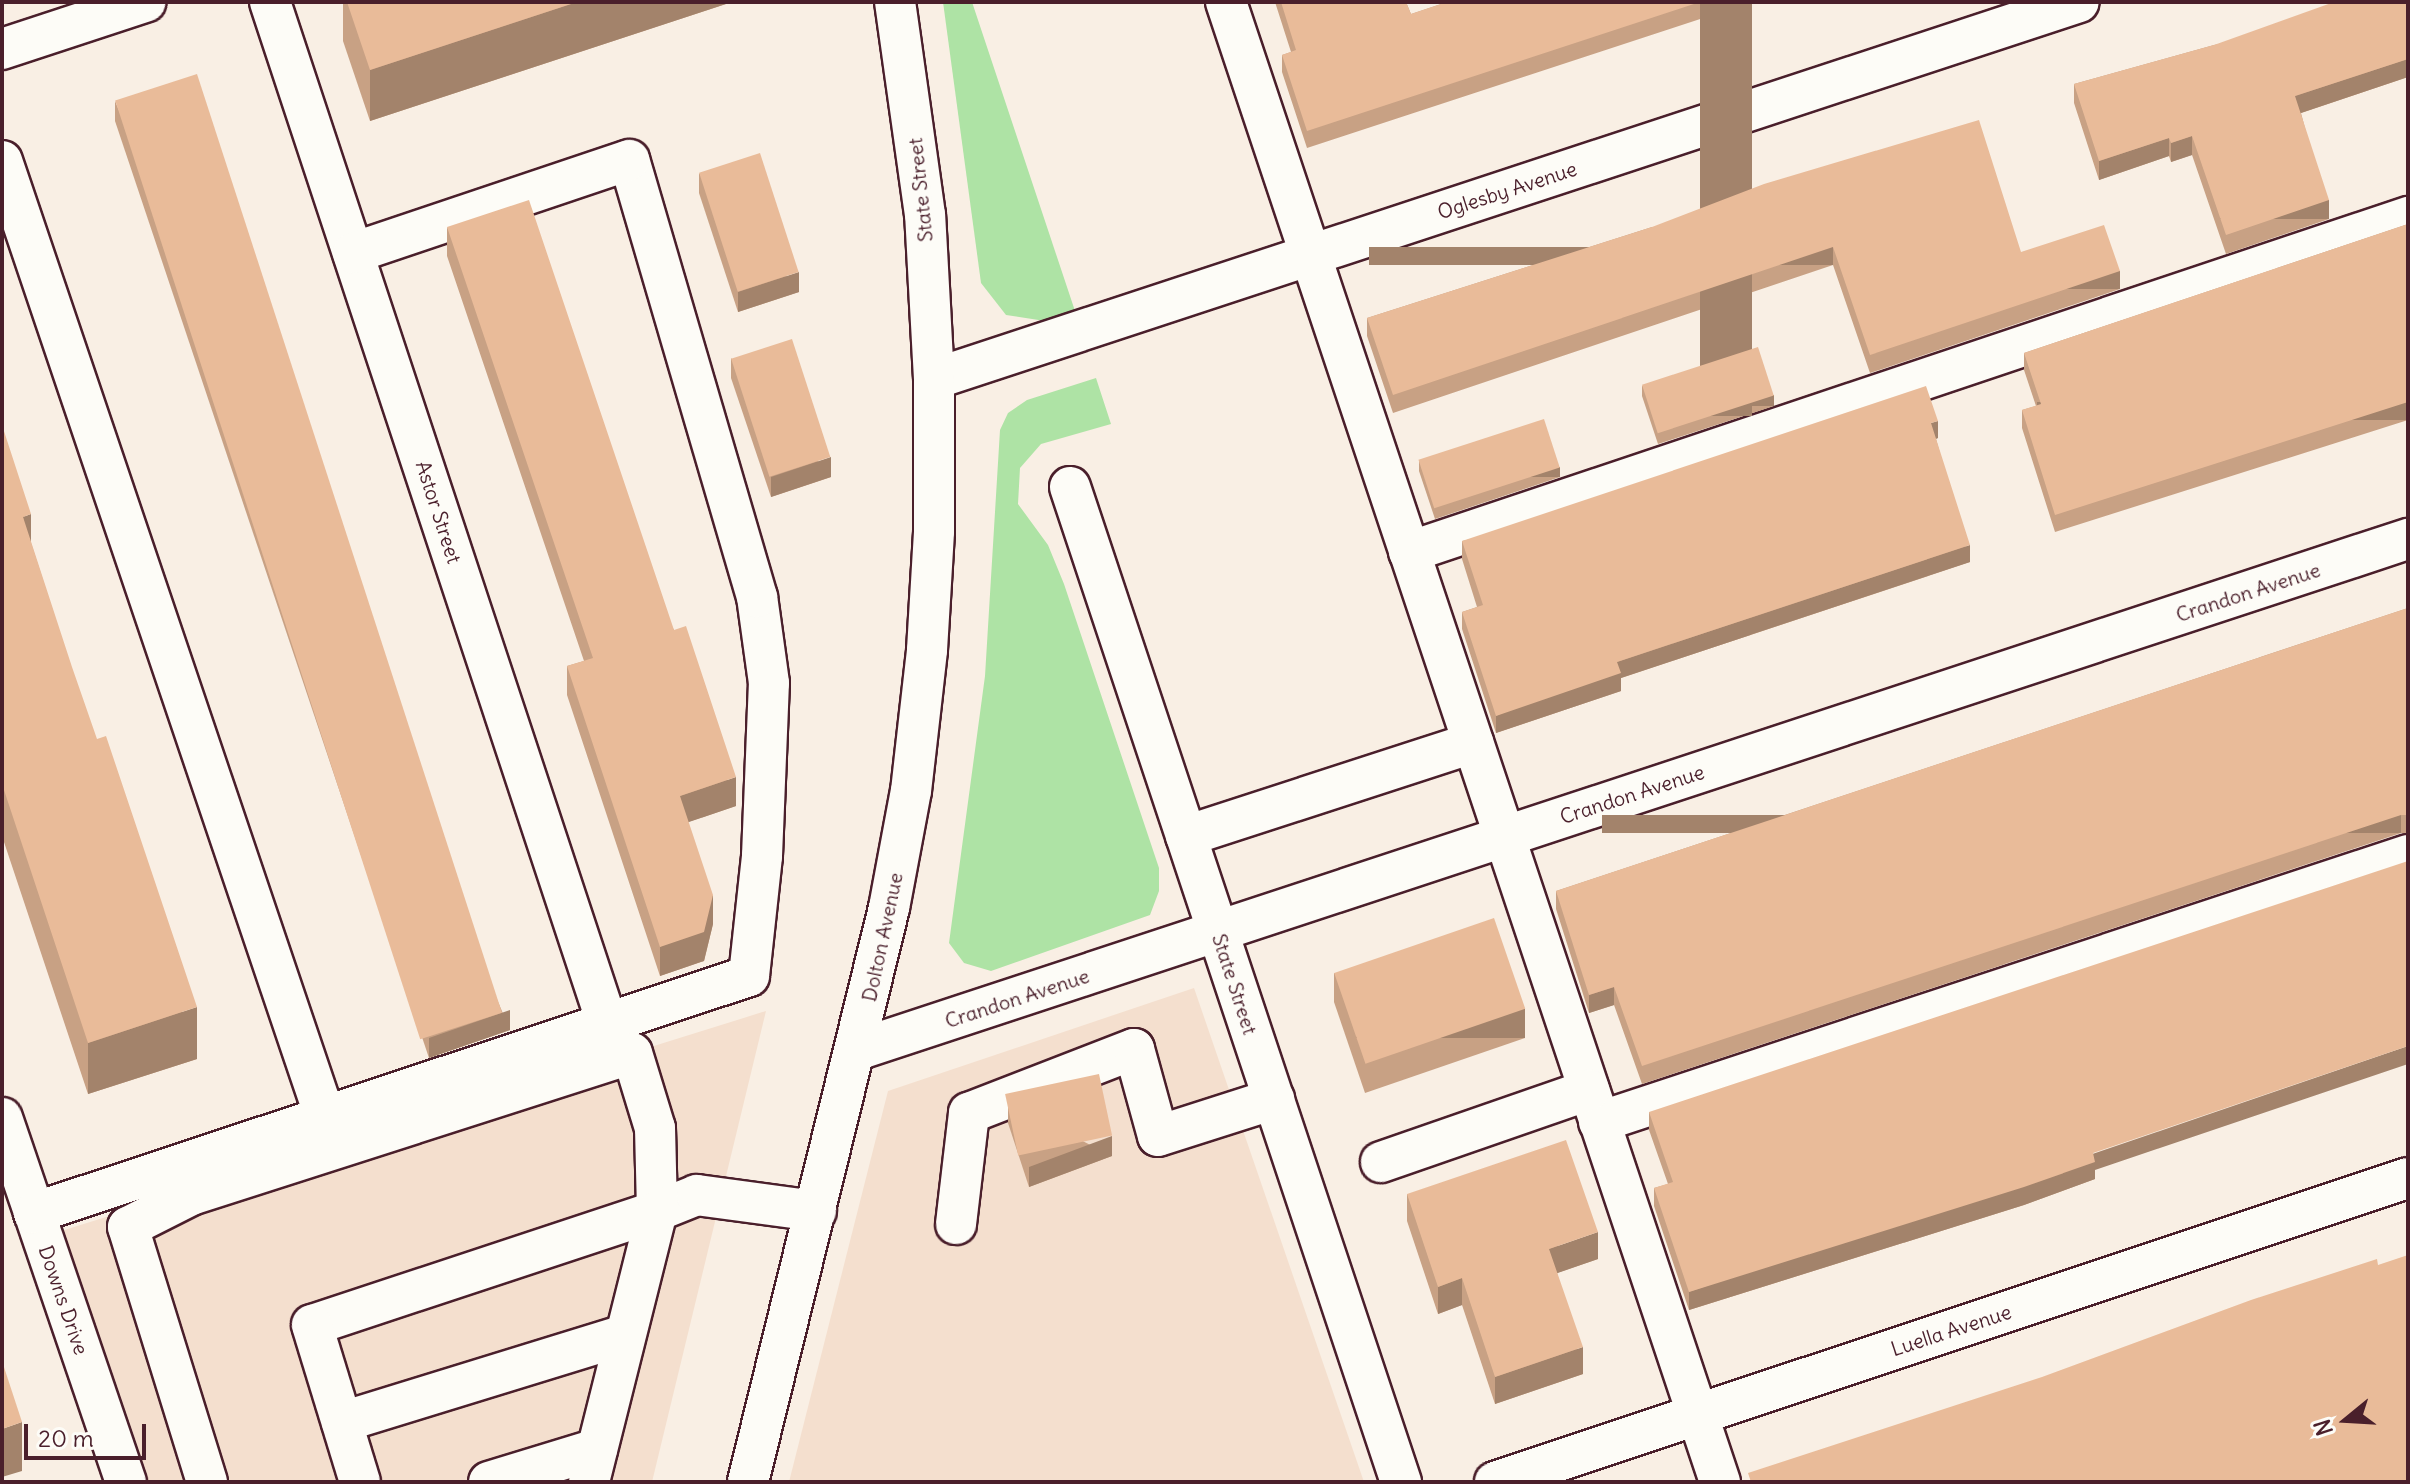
<!DOCTYPE html>
<style>
body{margin:0}
#map{position:relative;width:2410px;height:1484px;overflow:hidden;background:#f9efe4;font-family:Delius,sans-serif}
div>[style]{position:absolute}
.built>*{inset:0;background:#f4dfce}
.green>*{inset:0;background:#aee3a5}
.roads{filter:drop-shadow(2px 0 #4a1f2b) drop-shadow(-2px 0 #4a1f2b) drop-shadow(0 2px #4a1f2b) drop-shadow(0 -2px #4a1f2b)}
.minor>*{height:40px;margin:-20px;padding:0 20px;transform-origin:20px;border-radius:20px;background:#fdfcf7}
.wall>*{inset:0;background:#c8a184}
.shaded-wall>*{inset:0;background:#a3836b;transform-origin:0 0}
.building>*{inset:0;background:#e9bb99;transform-origin:0 0}
span{translate:-50% -50%;white-space:nowrap;text-align:center;line-height:1.15;-webkit-text-stroke:6px #fdfcf7;paint-order:stroke}
.street-label{font-size:20px;color:#4a1f2b}
.frame{position:absolute;inset:0;border:4px solid #4a1f2b;pointer-events:none}
.north{position:absolute;left:2306px;top:1380px;width:80px;height:80px;-webkit-text-stroke:6px #fdfcf7;paint-order:stroke;rotate:252deg;font-size:22px;font-weight:700;line-height:32px;text-align:center;color:#4a1f2b}
.north::after{content:'';display:block;margin:auto;width:28px;height:36px;background:#4a1f2b;clip-path:polygon(50% 0,100% 100%,50% 72%,0 100%)}
.scale{position:absolute;left:24px;top:1424px;width:122px;height:36px;box-sizing:border-box;border:4px solid #4a1f2b;border-top:0;padding-left:10px;font-size:24px;line-height:28px;white-space:nowrap;color:#4a1f2b;-webkit-text-stroke:6px #fdfcf7;paint-order:stroke}
</style>
<div id="map">
<div class="built">
<div style="clip-path:polygon(1194px 988px,1364px 1482px,789px 1482px,888px 1091px)"></div>
<div style="clip-path:polygon(766px 1011px,652px 1482px,142px 1482px,58px 1232px)"></div>
</div>
<div class="green">
<div style="clip-path:polygon(943px 2px,972px 2px,1075px 311px,1045px 321px,1006px 315px,981px 283px)"></div>
<div style="clip-path:polygon(1096px 378px,1111px 424px,1041px 444px,1020px 468px,1018px 504px,1048px 545px,1064px 584px,1159px 868px,1159px 891px,1150px 915px,991px 971px,964px 963px,949px 943px,985px 676px,1000px 430px,1008px 413px,1027px 400px)"></div>
</div>
<div class="roads">
<div class="minor">
<div style="left:270px;top:2px;width:1075px;rotate:71.73deg"></div>
<div style="left:1226px;top:2px;width:1560px;rotate:71.54deg"></div>
<div style="left:2px;top:49px;width:151px;rotate:-18.2deg"></div>
<div style="left:2px;top:161px;width:1009px;rotate:71.33deg"></div>
<div style="left:934px;top:379px;width:1205px;rotate:-18.22deg"></div>
<div style="left:1070px;top:487px;width:1049px;rotate:71.6deg"></div>
<div style="left:1409px;top:552px;width:1054px;rotate:-18.54deg"></div>
<div style="left:1186px;top:836px;width:302px;rotate:-18deg"></div>
<div style="left:857px;top:1050px;width:1633px;rotate:-18.24deg"></div>
<div style="left:2px;top:1118px;width:385px;rotate:71.2deg"></div>
<div style="left:1599px;top:1122px;width:852px;rotate:-18.26deg"></div>
<div style="left:1381px;top:1162px;width:220px;rotate:-19.1deg"></div>
<div style="left:34px;top:1213px;width:753px;rotate:-18.34deg"></div>
<div style="left:749px;top:976px;width:121px;rotate:-83.8deg"></div>
<div style="left:762px;top:856px;width:173px;rotate:-87.7deg"></div>
<div style="left:769px;top:683px;width:87px;rotate:-97.9deg"></div>
<div style="left:757px;top:597px;width:455px;rotate:-106.3deg"></div>
<div style="left:629px;top:160px;width:291px;rotate:161.4deg"></div>
<div style="left:956px;top:1224px;width:112px;rotate:-83.3deg"></div>
<div style="left:969px;top:1113px;width:177px;rotate:-21.2deg"></div>
<div style="left:1134px;top:1049px;width:90px;rotate:74.6deg"></div>
<div style="left:1158px;top:1136px;width:122px;rotate:-17.7deg"></div>
<div style="left:342px;top:1422px;width:296px;rotate:-17.1deg"></div>
<div style="left:207px;top:1482px;width:267px;rotate:-107.2deg"></div>
<div style="left:128px;top:1227px;width:71px;rotate:-26.9deg"></div>
<div style="left:191px;top:1195px;width:463px;rotate:-17.8deg"></div>
<div style="left:632px;top:1053px;width:78px;rotate:73deg"></div>
<div style="left:655px;top:1128px;width:83px;rotate:88.6deg"></div>
<div style="left:657px;top:1211px;width:363px;rotate:161.7deg"></div>
<div style="left:312px;top:1325px;width:164px;rotate:73deg"></div>
<div style="left:489px;top:1482px;width:113px;rotate:-17deg"></div>
<div style="left:589px;top:1482px;width:279px;rotate:-75.9deg"></div>
<div style="left:657px;top:1211px;width:43px;rotate:-21.8deg"></div>
<div style="left:697px;top:1195px;width:120px;rotate:7.7deg"></div>
<div style="left:748px;top:1482px;width:591px;rotate:-76.2deg"></div>
<div style="left:889px;top:908px;width:119px;rotate:-79.4deg"></div>
<div style="left:911px;top:791px;width:142px;rotate:-83.5deg"></div>
<div style="left:927px;top:650px;width:119px;rotate:-86.6deg"></div>
<div style="left:934px;top:531px;width:152px;rotate:-90deg"></div>
<div style="left:934px;top:379px;width:164px;rotate:-93.1deg"></div>
<div style="left:925px;top:215px;width:215px;rotate:-98deg"></div>
<div style="left:1495px;top:1482px;width:962px;rotate:-18.42deg"></div>
</div>
</div>
<div class="wall">
<div style="clip-path:polygon(343px 2px,732px 2px,370px 121px,343px 41px)"></div>
<div style="clip-path:polygon(1275px 2px,1406px 2px,1411px 14px,1447px 2px,1752px 2px,1307px 148px,1282px 72px,1282px 55px,1291px 52px)"></div>
<div style="clip-path:polygon(2408px 2px,2408px 77px,2301px 113px,2329px 219px,2226px 254px,2192px 155px,2171px 162px,2169px 156px,2099px 180px,2074px 103px,2074px 84px,2214px 45px)"></div>
<div style="clip-path:polygon(115px 101px,510px 1030px,429px 1058px,115px 121px)"></div>
<div style="clip-path:polygon(699px 173px,799px 292px,738px 312px,699px 193px)"></div>
<div style="clip-path:polygon(2408px 224px,2408px 420px,2055px 532px,2022px 428px,2022px 410px,2036px 406px,2024px 370px,2024px 353px)"></div>
<div style="clip-path:polygon(447px 227px,674px 630px,736px 806px,688px 822px,713px 924px,704px 961px,660px 976px,567px 695px,567px 666px,584px 661px,447px 256px)"></div>
<div style="clip-path:polygon(1652px 227px,2021px 252px,2120px 289px,1870px 373px,1833px 265px,1393px 413px,1367px 336px,1367px 318px)"></div>
<div style="clip-path:polygon(731px 358px,831px 477px,771px 497px,731px 378px)"></div>
<div style="clip-path:polygon(1642px 386px,1774px 406px,1658px 444px,1642px 396px)"></div>
<div style="clip-path:polygon(2px 425px,31px 543px,197px 1059px,88px 1094px,2px 836px)"></div>
<div style="clip-path:polygon(1938px 438px,1936px 439px,1970px 562px,1621px 678px,1621px 691px,1496px 733px,1462px 629px,1462px 612px,1477px 607px,1462px 559px,1462px 541px)"></div>
<div style="clip-path:polygon(1419px 461px,1560px 477px,1435px 519px,1419px 471px)"></div>
<div style="clip-path:polygon(2408px 608px,2408px 833px,2401px 833px,1642px 1084px,1614px 1005px,1589px 1013px,1556px 909px,1556px 891px)"></div>
<div style="clip-path:polygon(1334px 973px,1525px 1038px,1365px 1093px,1334px 1002px)"></div>
<div style="clip-path:polygon(1008px 1103px,1112px 1156px,1029px 1187px,1008px 1123px)"></div>
<div style="clip-path:polygon(1649px 1112px,2095px 1170px,2095px 1179px,2024px 1205px,1689px 1310px,1654px 1206px,1654px 1188px,1668px 1184px,1649px 1130px)"></div>
<div style="clip-path:polygon(1407px 1194px,1598px 1259px,1557px 1273px,1583px 1374px,1495px 1404px,1462px 1305px,1438px 1314px,1407px 1221px)"></div>
</div>
<div class="shaded-wall">
<div style="clip-path:polygon(577px 2px,732px 2px,370px 121px,370px 70px)"></div>
<div style="left:1700px;top:2px;width:52px;height:414px"></div>
<div style="clip-path:polygon(2408px 59px,2408px 77px,2295px 115px,2295px 96px)"></div>
<div style="clip-path:polygon(2192px 136px,2192px 155px,2171px 162px,2171px 143px)"></div>
<div style="clip-path:polygon(2169px 138px,2169px 156px,2099px 180px,2099px 161px)"></div>
<div style="left:2329px;top:200px;width:19px;height:109px;rotate:90deg"></div>
<div style="left:1833px;top:247px;width:18px;height:464px;rotate:90deg"></div>
<div style="left:2120px;top:271px;width:18px;height:264px;rotate:90deg"></div>
<div style="clip-path:polygon(799px 272px,799px 292px,738px 312px,738px 292px)"></div>
<div style="left:1774px;top:395px;width:11px;height:122px;rotate:90deg"></div>
<div style="left:2408px;top:402px;width:18px;height:371px;rotate:90deg"></div>
<div style="clip-path:polygon(1938px 421px,1938px 438px,1931px 441px,1931px 423px)"></div>
<div style="clip-path:polygon(831px 457px,831px 477px,771px 497px,771px 477px)"></div>
<div style="left:1560px;top:467px;width:10px;height:132px;rotate:90deg"></div>
<div style="clip-path:polygon(31px 514px,31px 565px,23px 517px)"></div>
<div style="clip-path:polygon(1970px 545px,1970px 562px,1621px 678px,1621px 691px,1496px 733px,1496px 716px,1617px 662px)"></div>
<div style="clip-path:polygon(736px 777px,736px 806px,680px 825px,680px 796px)"></div>
<div style="left:2401px;top:815px;width:18px;height:799px;rotate:90deg"></div>
<div style="clip-path:polygon(713px 895px,713px 924px,704px 961px,660px 976px,660px 947px)"></div>
<div style="clip-path:polygon(1614px 987px,1614px 1005px,1589px 1013px,1589px 995px)"></div>
<div style="clip-path:polygon(197px 1007px,197px 1059px,88px 1094px,88px 1043px)"></div>
<div style="left:1525px;top:1009px;width:29px;height:169px;rotate:90deg"></div>
<div style="clip-path:polygon(510px 1010px,510px 1030px,429px 1058px,429px 1038px)"></div>
<div style="clip-path:polygon(2408px 1046px,2408px 1064px,2095px 1170px,2095px 1179px,2024px 1205px,1689px 1310px,1689px 1292px)"></div>
<div style="clip-path:polygon(1112px 1136px,1112px 1156px,1029px 1187px,1029px 1167px)"></div>
<div style="clip-path:polygon(1598px 1232px,1598px 1259px,1549px 1276px,1549px 1249px)"></div>
<div style="clip-path:polygon(1462px 1278px,1462px 1305px,1438px 1314px,1438px 1287px)"></div>
<div style="clip-path:polygon(1583px 1347px,1583px 1374px,1495px 1404px,1495px 1377px)"></div>
<div style="clip-path:polygon(22px 1422px,22px 1471px,2px 1477px,2px 1429px)"></div>
</div>
<div class="building">
<div style="clip-path:polygon(347px 2px,577px 2px,370px 70px)"></div>
<div style="clip-path:polygon(1281px 2px,1406px 2px,1411px 14px,1447px 2px,1700px 2px,1307px 131px,1282px 55px,1296px 50px)"></div>
<div style="clip-path:polygon(2334px 2px,2408px 2px,2408px 59px,2295px 96px,2329px 200px,2226px 235px,2192px 136px,2171px 143px,2169px 138px,2099px 161px,2074px 84px,2214px 45px)"></div>
<div style="left:197px;top:74px;width:987px;height:86px;rotate:72deg"></div>
<div style="clip-path:polygon(1979px 120px,2021px 252px,2104px 225px,2120px 271px,1870px 355px,1833px 247px,1393px 395px,1367px 318px,1652px 227px,1764px 184px)"></div>
<div style="left:760px;top:153px;width:125px;height:64px;rotate:72deg"></div>
<div style="clip-path:polygon(529px 200px,674px 630px,686px 626px,736px 777px,680px 796px,713px 895px,704px 932px,660px 947px,567px 666px,593px 658px,447px 227px)"></div>
<div style="clip-path:polygon(2408px 224px,2408px 402px,2055px 515px,2022px 410px,2041px 404px,2024px 353px)"></div>
<div style="left:792px;top:339px;width:124px;height:64px;rotate:72deg"></div>
<div style="left:1758px;top:347px;width:51px;height:122px;rotate:72deg"></div>
<div style="clip-path:polygon(1926px 386px,1938px 421px,1931px 423px,1970px 545px,1617px 662px,1621px 673px,1496px 716px,1462px 612px,1483px 605px,1462px 541px)"></div>
<div style="left:1544px;top:419px;width:51px;height:132px;rotate:72deg"></div>
<div style="clip-path:polygon(2px 425px,31px 514px,23px 517px,72px 667px,97px 739px,106px 736px,197px 1007px,88px 1043px,2px 784px)"></div>
<div style="clip-path:polygon(2408px 608px,2408px 815px,2401px 815px,1642px 1066px,1614px 987px,1589px 995px,1556px 891px)"></div>
<div style="clip-path:polygon(2408px 861px,2408px 1046px,2093px 1153px,2095px 1162px,2024px 1187px,1689px 1292px,1654px 1188px,1673px 1182px,1649px 1112px)"></div>
<div style="left:1494px;top:918px;width:96px;height:169px;rotate:71deg"></div>
<div style="left:1099px;top:1074px;width:63px;height:96px;rotate:78deg"></div>
<div style="clip-path:polygon(1566px 1140px,1598px 1232px,1549px 1249px,1583px 1347px,1495px 1377px,1462px 1278px,1438px 1287px,1407px 1194px)"></div>
<div style="clip-path:polygon(2408px 1255px,2408px 1482px,1751px 1482px,1748px 1473px,2042px 1377px,2251px 1300px,2377px 1259px,2378px 1265px)"></div>
<div style="clip-path:polygon(2px 1361px,22px 1422px,2px 1429px)"></div>
</div>
<div class="street-label">
<span style="left:920px;top:190px;rotate:-96deg">State Street</span>
<span style="left:1507px;top:190px;rotate:-18deg">Oglesby Avenue</span>
<span style="left:439px;top:512px;rotate:72deg">Astor Street</span>
<span style="left:2248px;top:592px;rotate:-18deg">Crandon Avenue</span>
<span style="left:1632px;top:794px;rotate:-18deg">Crandon Avenue</span>
<span style="left:882px;top:937px;rotate:-78deg">Dolton Avenue</span>
<span style="left:1235px;top:984px;rotate:72deg">State Street</span>
<span style="left:1017px;top:998px;rotate:-18deg">Crandon Avenue</span>
<span style="left:64px;top:1300px;rotate:71deg">Downs Drive</span>
<span style="left:1951px;top:1330px;rotate:-18deg">Luella Avenue</span>
</div>
<div class="frame"></div>
<div class="north">N</div>
<div class="scale">20 m</div>
</div>
